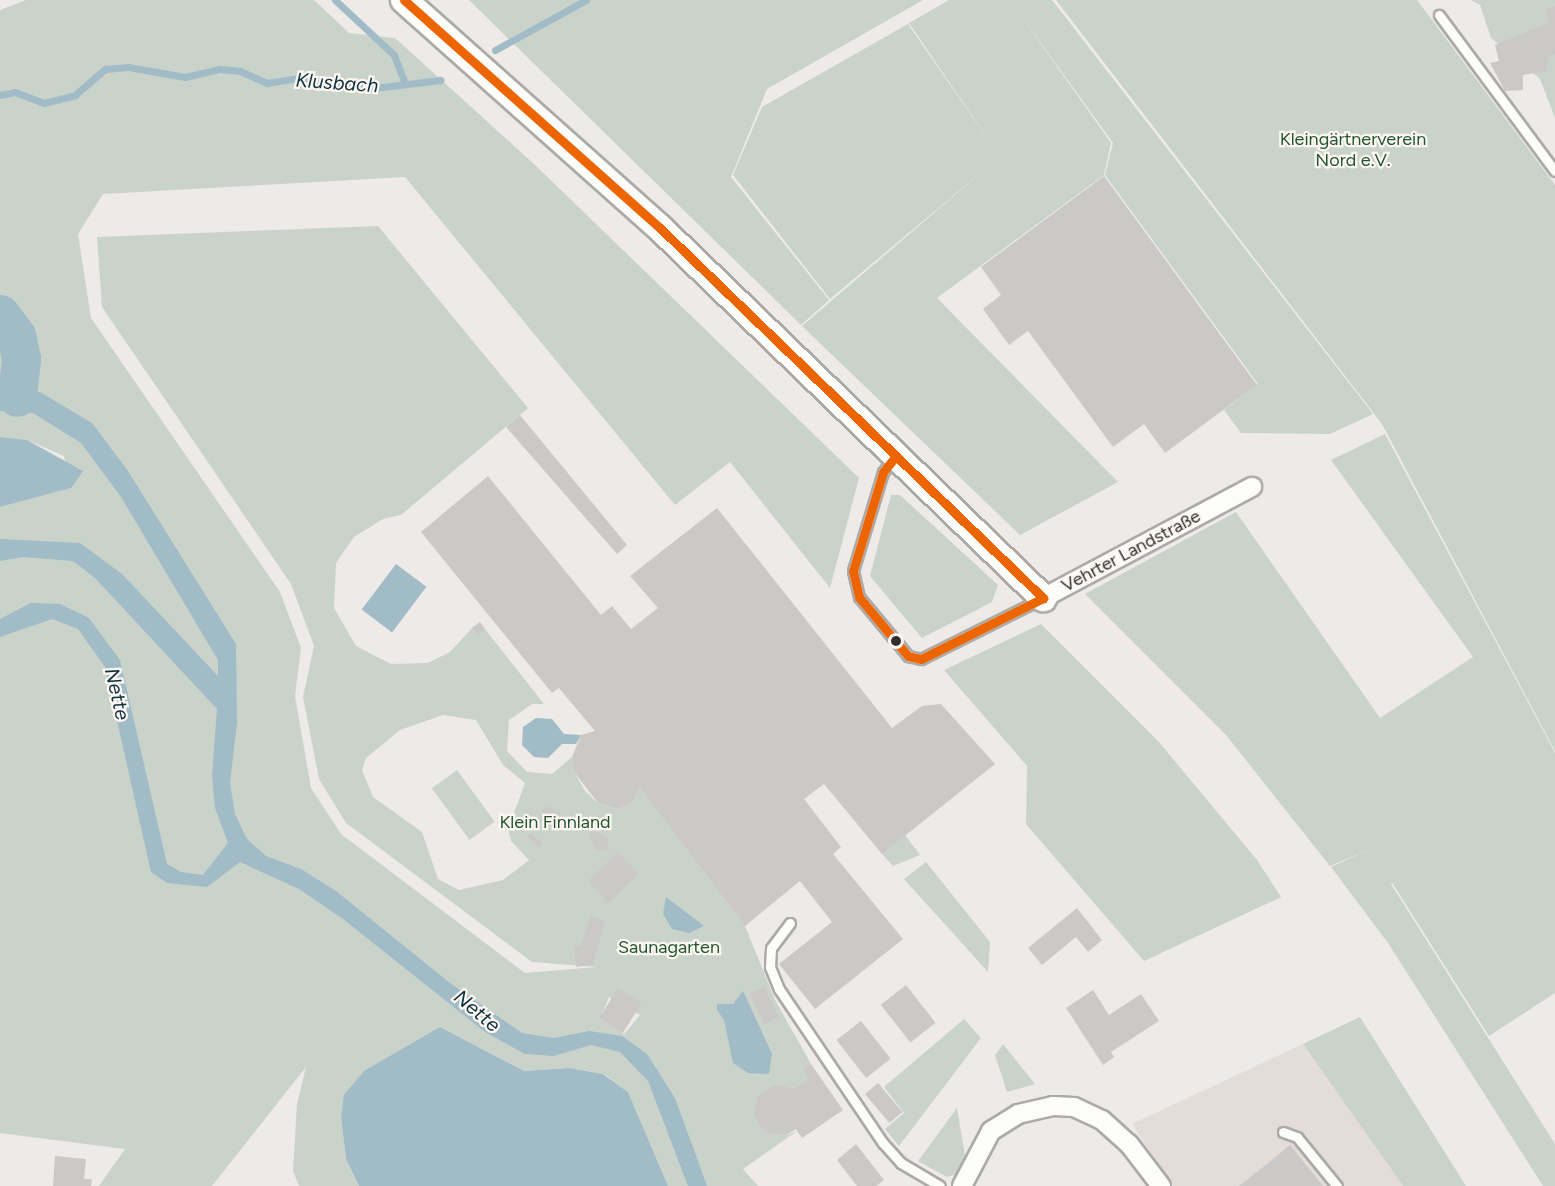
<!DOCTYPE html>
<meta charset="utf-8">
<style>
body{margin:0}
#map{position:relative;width:1555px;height:1186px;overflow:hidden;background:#edeae7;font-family:Figtree,sans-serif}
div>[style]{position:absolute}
.built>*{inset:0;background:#e4dcd6}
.green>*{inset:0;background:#cad3c9;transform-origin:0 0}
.water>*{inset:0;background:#a1bbc7;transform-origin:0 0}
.stream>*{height:7px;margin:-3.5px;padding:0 3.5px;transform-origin:3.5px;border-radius:3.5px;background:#a1bbc7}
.river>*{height:39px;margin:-19.5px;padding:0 19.5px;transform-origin:19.5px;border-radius:19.5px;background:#a1bbc7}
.building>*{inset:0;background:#cbc9c7;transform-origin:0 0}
.roads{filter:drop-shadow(2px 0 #acaaa8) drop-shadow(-2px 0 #acaaa8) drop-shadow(0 2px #acaaa8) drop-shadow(0 -2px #acaaa8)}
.lane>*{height:9px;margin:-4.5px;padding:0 4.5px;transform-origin:4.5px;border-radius:4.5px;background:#fcfcfb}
.street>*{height:18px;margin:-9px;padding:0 9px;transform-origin:9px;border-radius:9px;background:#fcfcfb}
.secondary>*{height:26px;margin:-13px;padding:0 13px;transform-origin:13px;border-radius:13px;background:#fcfcfb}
.bus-1>*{height:9px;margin:-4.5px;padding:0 4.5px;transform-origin:4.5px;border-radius:4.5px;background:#ec6500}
.dots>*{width:16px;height:16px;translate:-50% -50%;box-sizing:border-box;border:3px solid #fdf7f2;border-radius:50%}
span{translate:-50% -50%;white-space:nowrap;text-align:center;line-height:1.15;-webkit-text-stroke:4.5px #fdf7f2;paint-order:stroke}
.park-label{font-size:18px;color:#245532}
.street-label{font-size:18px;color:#312f2d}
.water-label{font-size:20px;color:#0d313f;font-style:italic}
</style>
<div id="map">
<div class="built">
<div style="clip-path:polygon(1303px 1044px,1403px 1186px,1173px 1186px,1132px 1124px)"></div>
</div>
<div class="green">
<div style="clip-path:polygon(evenodd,26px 0,314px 0,349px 33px,395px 38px,535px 165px,859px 478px,830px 588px,730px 462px,675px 505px,405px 177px,103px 194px,78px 234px,91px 318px,280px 592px,301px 648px,295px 696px,311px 788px,341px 834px,525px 973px,597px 967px,532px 962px,346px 823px,319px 779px,303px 697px,314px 646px,291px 584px,102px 307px,97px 237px,378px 226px,528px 408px,401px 515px,383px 519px,354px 537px,336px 563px,334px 608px,356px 646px,391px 664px,428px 663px,450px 652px,472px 628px,477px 635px,485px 629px,544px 704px,532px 704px,509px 720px,507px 751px,527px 772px,552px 774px,572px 757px,574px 772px,585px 791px,598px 803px,618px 809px,631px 804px,640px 789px,745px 926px,775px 1000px,811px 1064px,802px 1069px,808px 1079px,794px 1088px,775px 1084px,757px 1096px,753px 1115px,764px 1132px,785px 1136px,797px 1131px,743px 1169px,758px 1186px,668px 1186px,628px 1092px,604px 1074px,569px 1068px,524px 1071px,440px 1027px,412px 1046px,341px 1117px,346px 1159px,359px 1186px,299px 1186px,293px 1171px,297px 1104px,306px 1067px,212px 1186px,99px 1186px,125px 1149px,0 1133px,0 507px,71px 488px,64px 456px,27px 440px,0 437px,0 10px,26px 0,443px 715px,476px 720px,503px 765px,525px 783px,508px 829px,511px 841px,529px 860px,503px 880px,459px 890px,438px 879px,422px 832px,373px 797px,362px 770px,366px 758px,400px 730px,443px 715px,26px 0,609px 997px,640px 1015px,624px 1034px,600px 1019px,609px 997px)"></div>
<div style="clip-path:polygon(469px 0,923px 0,767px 89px,731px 177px,829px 300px,801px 325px)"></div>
<div style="clip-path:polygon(949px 0,1052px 0,1373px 414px,1330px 434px,1241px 433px,1224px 410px,1258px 384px,1105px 175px,1113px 143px,1015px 7px,1111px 143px,1104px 175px,937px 298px,1118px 482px,1020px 535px,802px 326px,990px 165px,830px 299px,733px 175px,762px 107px,908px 24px,1000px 157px,909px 23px)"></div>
<div style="clip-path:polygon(1056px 0,1417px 0,1555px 185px,1555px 751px,1382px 424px)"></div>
<div style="clip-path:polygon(1471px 0,1555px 0,1555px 118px,1540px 79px,1491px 38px,1480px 5px)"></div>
<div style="clip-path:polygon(1385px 434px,1555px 753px,1555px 993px,1489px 1036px,1393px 884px,1398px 881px,1391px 884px,1555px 1144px,1555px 1186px,1543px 1186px,1388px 943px,1331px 867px,1370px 849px,1330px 866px,1226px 735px,1085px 594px,1236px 512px,1380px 718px,1473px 657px,1331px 460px)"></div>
<div style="clip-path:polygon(891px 495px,900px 495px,998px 585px,992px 602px,922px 638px,870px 576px)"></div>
<div style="clip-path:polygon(1041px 624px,1158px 741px,1257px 860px,1281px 897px,1144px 961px,1026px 824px,1027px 766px,944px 670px)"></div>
<div style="left:457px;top:770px;width:64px;height:31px;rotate:54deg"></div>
<div style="clip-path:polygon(905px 835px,920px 855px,893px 866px,882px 854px)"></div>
<div style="clip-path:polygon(926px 862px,990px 942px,988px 972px,904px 879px)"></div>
<div style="clip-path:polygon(1360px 1017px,1466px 1186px,1403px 1186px,1303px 1044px)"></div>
<div style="clip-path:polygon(964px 1019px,981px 1038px,899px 1146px,885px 1129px,904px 1113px,884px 1087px)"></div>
<div style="clip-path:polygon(1003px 1044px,1035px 1084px,1007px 1092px,995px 1055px)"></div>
<div style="clip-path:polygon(957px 1108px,965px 1155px,957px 1174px,947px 1177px,918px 1161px)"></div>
</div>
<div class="water">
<div style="clip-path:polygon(0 388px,40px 392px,92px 423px,128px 471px,236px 644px,237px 723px,230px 783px,235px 814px,247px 839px,266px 856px,301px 869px,336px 891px,450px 983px,522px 1033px,554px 1038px,589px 1031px,622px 1036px,647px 1054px,675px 1098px,707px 1186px,688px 1186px,648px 1081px,620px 1052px,591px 1045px,554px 1056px,525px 1054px,485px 1032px,343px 919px,299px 889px,240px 862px,207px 887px,167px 883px,151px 872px,105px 667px,78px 629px,52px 619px,0 637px,0 619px,31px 603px,60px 604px,89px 618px,120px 660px,167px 864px,181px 872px,203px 875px,228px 843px,215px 808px,212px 776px,217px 709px,95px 578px,73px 561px,23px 557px,0 561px,0 539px,80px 543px,122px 574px,218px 676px,218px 660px,121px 497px,81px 443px,33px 413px,0 411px)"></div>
<div style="clip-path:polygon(0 437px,27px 440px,83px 471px,71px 488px,0 507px)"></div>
<div style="left:396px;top:564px;width:38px;height:57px;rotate:37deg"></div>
<div style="clip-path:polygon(536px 718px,552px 719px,564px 734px,581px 735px,576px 744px,562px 744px,548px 758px,534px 757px,522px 745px,523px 727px)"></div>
<div style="clip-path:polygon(666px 897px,704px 926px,689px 933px,672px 929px,663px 914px)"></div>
<div style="clip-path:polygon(743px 991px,772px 1054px,769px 1074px,748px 1073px,733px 1063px,724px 1020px,717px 1010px,717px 1004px,733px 1004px)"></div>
<div style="clip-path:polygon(440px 1027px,524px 1071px,569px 1068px,603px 1074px,628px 1092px,668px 1186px,359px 1186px,346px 1159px,341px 1117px,344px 1095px,364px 1071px)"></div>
</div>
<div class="stream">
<div style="left:335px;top:0;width:81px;rotate:43deg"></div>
<div style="left:394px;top:55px;width:31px;rotate:69deg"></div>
<div style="left:495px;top:50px;width:104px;rotate:-28.8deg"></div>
<div style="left:0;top:95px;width:15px;rotate:-11deg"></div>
<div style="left:15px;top:92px;width:31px;rotate:21deg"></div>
<div style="left:44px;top:103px;width:32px;rotate:-14deg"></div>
<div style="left:75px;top:95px;width:40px;rotate:-41deg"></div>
<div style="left:105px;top:69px;width:23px;rotate:-5deg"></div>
<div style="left:128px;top:67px;width:58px;rotate:10deg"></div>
<div style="left:185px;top:77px;width:36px;rotate:-13deg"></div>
<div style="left:220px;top:69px;width:20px;rotate:6deg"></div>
<div style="left:240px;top:71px;width:30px;rotate:24deg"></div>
<div style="left:267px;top:83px;width:31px;rotate:-9deg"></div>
<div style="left:298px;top:78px;width:69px;rotate:9.2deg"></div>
<div style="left:366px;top:89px;width:75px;rotate:-6.9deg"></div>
</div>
<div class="river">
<div style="left:0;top:314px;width:26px;rotate:53deg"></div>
<div style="left:16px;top:335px;width:24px;rotate:78deg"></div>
<div style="left:21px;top:358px;width:39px;rotate:96deg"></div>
</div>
<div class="building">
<div style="clip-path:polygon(1555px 6px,1555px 55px,1549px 56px,1547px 71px,1523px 75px,1523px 90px,1505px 91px,1490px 63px,1499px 61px,1495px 45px,1550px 22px,1545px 10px)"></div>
<div style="clip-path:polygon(1104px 176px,1257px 385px,1165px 453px,1144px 424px,1113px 447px,1028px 331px,1009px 345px,983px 309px,1001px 295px,981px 267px)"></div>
<div style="clip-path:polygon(520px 415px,627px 545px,617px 554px,506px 427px)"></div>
<div style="clip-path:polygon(488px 476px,601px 615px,612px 606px,631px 629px,658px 608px,630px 576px,717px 508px,892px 728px,922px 706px,941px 704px,995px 764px,882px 854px,824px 784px,804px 799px,841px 847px,833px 854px,903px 939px,815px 1009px,779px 964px,832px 922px,800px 881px,745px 926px,640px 789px,631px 804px,618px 809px,598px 803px,574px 772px,572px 757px,581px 735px,595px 731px,559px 688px,552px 693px,421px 532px)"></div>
<div style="left:480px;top:622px;width:9px;height:10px;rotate:54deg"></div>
<div style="clip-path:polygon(545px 806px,559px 812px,565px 827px,560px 832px,539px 819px)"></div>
<div style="clip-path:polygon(593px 830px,609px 839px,607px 850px,596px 850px,589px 834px)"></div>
<div style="clip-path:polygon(530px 833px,543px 843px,539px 847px,527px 837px)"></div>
<div style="left:618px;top:852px;width:30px;height:42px;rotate:46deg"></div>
<div style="clip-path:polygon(1077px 908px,1102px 940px,1088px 952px,1076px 937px,1042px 965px,1028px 948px)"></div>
<div style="clip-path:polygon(590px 916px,605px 921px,593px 965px,576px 967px,574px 946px,581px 945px)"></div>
<div style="left:906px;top:985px;width:48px;height:32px;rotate:52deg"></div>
<div style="left:764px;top:987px;width:34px;height:16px;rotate:64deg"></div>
<div style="left:618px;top:988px;width:28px;height:36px;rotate:32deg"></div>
<div style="clip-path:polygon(1093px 990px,1109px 1015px,1141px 994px,1159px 1021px,1111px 1052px,1114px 1057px,1103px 1065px,1066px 1008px)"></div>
<div style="left:861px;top:1021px;width:48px;height:31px;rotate:52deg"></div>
<div style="clip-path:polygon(811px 1064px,843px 1110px,802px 1138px,796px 1129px,785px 1136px,764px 1132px,753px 1115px,757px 1096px,775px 1084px,794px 1088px,808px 1079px,802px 1069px)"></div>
<div style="left:878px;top:1083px;width:38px;height:17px;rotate:50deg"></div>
<div style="clip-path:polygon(856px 1144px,884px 1180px,876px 1186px,857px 1186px,837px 1160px)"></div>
<div style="clip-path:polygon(1290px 1145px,1323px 1186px,1239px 1186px,1267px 1164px)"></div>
<div style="clip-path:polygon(55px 1156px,86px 1159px,84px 1179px,92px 1179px,91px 1186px,53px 1186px)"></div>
</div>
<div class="roads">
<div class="lane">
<div style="left:1439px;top:15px;width:194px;rotate:53.4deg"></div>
<div style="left:894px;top:458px;width:18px;rotate:128deg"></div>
<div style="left:883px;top:472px;width:103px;rotate:106.9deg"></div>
<div style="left:853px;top:571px;width:27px;rotate:77deg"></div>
<div style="left:859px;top:597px;width:77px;rotate:50.3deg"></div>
<div style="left:908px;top:656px;width:13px;rotate:13deg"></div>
<div style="left:921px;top:659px;width:134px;rotate:-26.6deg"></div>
<div style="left:790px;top:923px;width:31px;rotate:127deg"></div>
<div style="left:771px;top:948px;width:19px;rotate:93deg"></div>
<div style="left:770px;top:967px;width:24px;rotate:68deg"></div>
<div style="left:779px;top:989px;width:186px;rotate:56deg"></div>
<div style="left:883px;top:1143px;width:27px;rotate:48deg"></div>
<div style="left:901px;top:1163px;width:45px;rotate:30.5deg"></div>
<div style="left:1283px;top:1132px;width:15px;rotate:20deg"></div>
<div style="left:1297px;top:1137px;width:63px;rotate:50.8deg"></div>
</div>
<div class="street">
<div style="left:1043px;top:598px;width:237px;rotate:-28deg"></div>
<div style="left:962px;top:1186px;width:62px;rotate:-62.2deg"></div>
<div style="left:991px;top:1131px;width:32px;rotate:-32deg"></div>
<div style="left:1018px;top:1114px;width:36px;rotate:-13deg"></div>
<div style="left:1053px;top:1106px;width:21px;rotate:3deg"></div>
<div style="left:1074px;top:1107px;width:31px;rotate:25deg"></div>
<div style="left:1102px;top:1120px;width:36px;rotate:42deg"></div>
<div style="left:1129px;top:1144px;width:53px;rotate:52.7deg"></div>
</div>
<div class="secondary">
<div style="left:404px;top:0;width:343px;rotate:41.7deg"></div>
<div style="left:660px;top:228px;width:533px;rotate:44.01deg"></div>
</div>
</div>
<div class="bus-1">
<div style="left:404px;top:0;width:343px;rotate:41.7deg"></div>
<div style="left:660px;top:228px;width:533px;rotate:44.01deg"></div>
<div style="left:1043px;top:598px;width:136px;rotate:153.4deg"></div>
<div style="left:921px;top:659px;width:13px;rotate:-167deg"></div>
<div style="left:908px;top:656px;width:77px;rotate:-129.7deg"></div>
<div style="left:859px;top:597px;width:27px;rotate:-103deg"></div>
<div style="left:853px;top:571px;width:103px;rotate:-73.1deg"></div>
<div style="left:883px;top:472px;width:21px;rotate:-51deg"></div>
</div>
<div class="dots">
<div style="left:896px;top:641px;background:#312f2d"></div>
</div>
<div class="park-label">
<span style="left:1353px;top:150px">Kleingärtnerverein<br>Nord e.V.</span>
<span style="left:555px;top:822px">Klein Finnland</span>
<span style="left:669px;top:947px">Saunagarten</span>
</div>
<div class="street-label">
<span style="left:1131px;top:551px;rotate:-28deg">Vehrter Landstraße</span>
</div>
<div class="water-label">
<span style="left:337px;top:83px;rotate:4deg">Klusbach</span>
<span style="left:117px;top:694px;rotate:77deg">Nette</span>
<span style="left:477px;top:1011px;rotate:40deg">Nette</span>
</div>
</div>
